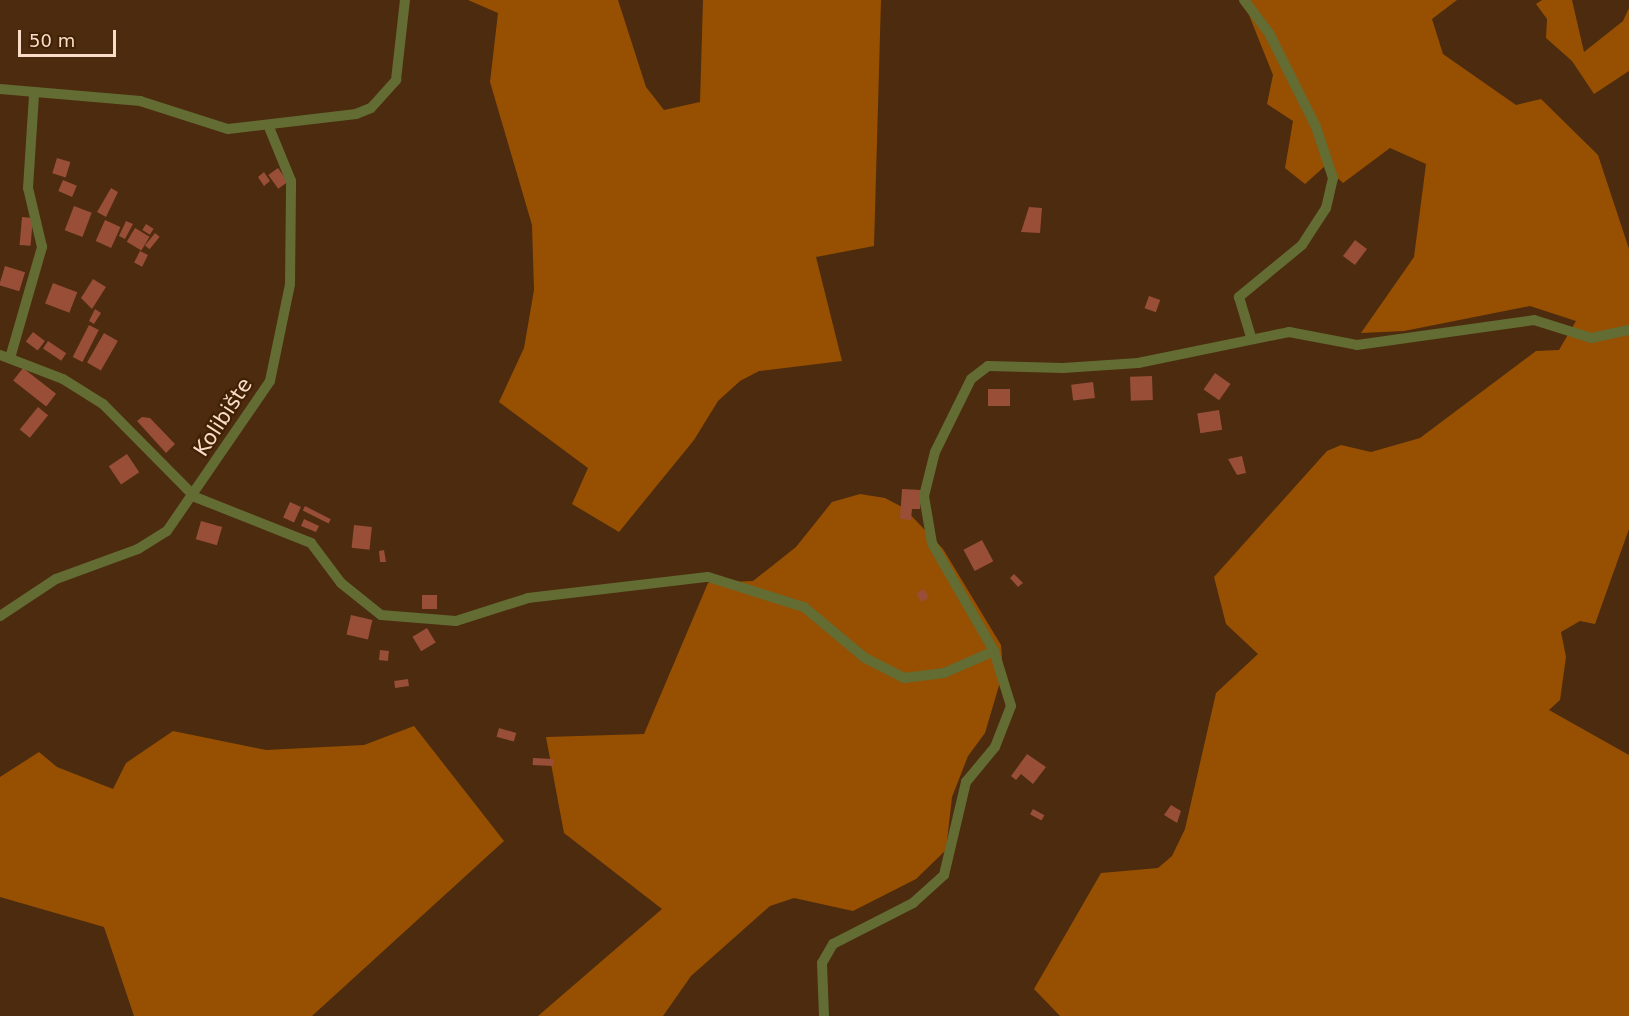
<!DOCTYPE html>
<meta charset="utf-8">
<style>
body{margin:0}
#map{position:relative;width:1629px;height:1016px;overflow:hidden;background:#4c2b0f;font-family:"DejaVu Sans",sans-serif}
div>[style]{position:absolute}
.forest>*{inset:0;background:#975001}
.building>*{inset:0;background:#984e37;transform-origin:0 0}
.minor>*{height:10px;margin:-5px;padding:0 5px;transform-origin:5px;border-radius:5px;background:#626c33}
span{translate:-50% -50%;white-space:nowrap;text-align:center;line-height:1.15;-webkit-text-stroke:4.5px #412104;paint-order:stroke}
.street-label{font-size:21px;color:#faddc9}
.scale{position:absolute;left:18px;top:30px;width:98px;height:27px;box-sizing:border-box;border:3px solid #faddc9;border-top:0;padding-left:8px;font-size:18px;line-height:21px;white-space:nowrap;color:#faddc9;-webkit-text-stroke:4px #412104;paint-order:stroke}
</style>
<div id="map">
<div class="forest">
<div style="clip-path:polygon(468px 0,618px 0,646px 87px,664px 110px,700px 102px,703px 0,881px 0,874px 246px,816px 257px,842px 361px,759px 371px,740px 381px,718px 401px,694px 440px,619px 532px,572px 504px,588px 468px,499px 402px,524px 348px,534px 290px,532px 225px,490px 82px,498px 13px)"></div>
<div style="clip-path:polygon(1243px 0,1457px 0,1432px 19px,1443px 54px,1516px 105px,1541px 99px,1598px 155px,1629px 249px,1629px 529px,1595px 624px,1580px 621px,1561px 632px,1566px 657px,1560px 700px,1549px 710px,1629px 755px,1629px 1016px,1060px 1016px,1034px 989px,1101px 873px,1158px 868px,1172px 856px,1185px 829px,1216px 693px,1258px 654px,1226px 624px,1214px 577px,1327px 451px,1341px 445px,1371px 452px,1420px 438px,1536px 351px,1559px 350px,1576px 321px,1530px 306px,1404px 331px,1361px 333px,1414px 257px,1426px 164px,1390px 148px,1343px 183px,1325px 166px,1305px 184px,1285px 168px,1293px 121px,1267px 104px,1273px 75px)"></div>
<div style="clip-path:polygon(1542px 0,1572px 0,1584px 52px,1623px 21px,1629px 8px,1629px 71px,1594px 94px,1572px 61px,1546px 38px,1547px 19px,1536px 4px)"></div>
<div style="clip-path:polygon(860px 494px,885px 498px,904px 508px,943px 549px,1001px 645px,1003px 672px,985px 733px,968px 756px,952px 797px,946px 850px,916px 879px,853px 911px,794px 898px,770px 906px,691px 976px,663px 1016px,538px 1016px,662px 909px,564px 833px,546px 737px,644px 734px,708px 583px,753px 581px,796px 547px,832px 502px)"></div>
<div style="clip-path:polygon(414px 726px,504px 841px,312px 1016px,134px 1016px,104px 927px,0 897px,0 777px,39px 752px,57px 767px,113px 789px,126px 763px,173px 731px,266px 750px,364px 745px)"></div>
</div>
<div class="building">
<div style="left:57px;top:158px;width:14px;height:16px;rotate:17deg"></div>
<div style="left:278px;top:168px;width:17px;height:12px;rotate:54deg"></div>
<div style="clip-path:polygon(264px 172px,270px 181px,264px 186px,258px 177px)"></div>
<div style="left:63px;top:180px;width:15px;height:12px;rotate:23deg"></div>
<div style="clip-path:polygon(111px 188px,118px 192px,106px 217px,97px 212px)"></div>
<div style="left:74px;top:206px;width:19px;height:26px;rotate:21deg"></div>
<div style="clip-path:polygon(1029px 207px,1042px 208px,1040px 233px,1021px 232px)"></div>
<div style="left:22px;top:217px;width:11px;height:28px;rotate:5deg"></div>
<div style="left:105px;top:220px;width:17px;height:23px;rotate:24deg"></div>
<div style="clip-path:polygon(126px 221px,133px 224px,125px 239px,119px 236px)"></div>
<div style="left:146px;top:224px;width:9px;height:7px;rotate:32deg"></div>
<div style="left:135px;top:228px;width:17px;height:16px;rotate:31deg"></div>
<div style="left:155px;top:233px;width:6px;height:16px;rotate:39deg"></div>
<div style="left:1355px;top:240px;width:15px;height:20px;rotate:37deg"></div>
<div style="left:140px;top:251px;width:9px;height:13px;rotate:27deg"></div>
<div style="left:5px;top:266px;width:21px;height:20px;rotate:17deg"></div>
<div style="clip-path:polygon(93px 279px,106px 287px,92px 309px,81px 298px)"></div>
<div style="left:53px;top:283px;width:26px;height:22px;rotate:21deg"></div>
<div style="left:1149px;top:296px;width:12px;height:13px;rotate:20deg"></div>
<div style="clip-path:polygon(95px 309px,101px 313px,94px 324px,89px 321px)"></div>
<div style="left:89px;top:325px;width:11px;height:36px;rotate:27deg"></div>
<div style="left:33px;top:332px;width:15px;height:12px;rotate:37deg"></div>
<div style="left:104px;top:333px;width:16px;height:34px;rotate:30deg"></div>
<div style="left:48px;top:341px;width:22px;height:9px;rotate:34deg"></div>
<div style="left:23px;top:368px;width:42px;height:16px;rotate:38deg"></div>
<div style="left:1215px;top:373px;width:19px;height:20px;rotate:35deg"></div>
<div style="left:1152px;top:376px;width:24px;height:22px;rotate:88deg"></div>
<div style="left:1093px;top:382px;width:16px;height:22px;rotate:83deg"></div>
<div style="left:1010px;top:389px;width:17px;height:22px;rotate:90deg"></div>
<div style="left:38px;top:407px;width:13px;height:29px;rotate:39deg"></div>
<div style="left:1219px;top:410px;width:20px;height:22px;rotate:81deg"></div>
<div style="clip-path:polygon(142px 417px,150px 418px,175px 444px,166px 453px,137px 421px)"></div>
<div style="left:127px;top:454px;width:22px;height:22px;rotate:56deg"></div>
<div style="clip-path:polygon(1242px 456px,1246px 473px,1237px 475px,1228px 459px)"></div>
<div style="clip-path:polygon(902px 489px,921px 490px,920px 509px,912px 509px,911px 520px,900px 519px)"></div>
<div style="left:290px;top:502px;width:12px;height:17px;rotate:24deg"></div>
<div style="left:305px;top:506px;width:29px;height:5px;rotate:27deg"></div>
<div style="clip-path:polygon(304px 519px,319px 526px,316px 532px,301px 526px)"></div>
<div style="left:201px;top:521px;width:22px;height:19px;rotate:16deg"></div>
<div style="left:354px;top:525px;width:18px;height:23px;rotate:6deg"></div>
<div style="left:982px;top:540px;width:24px;height:21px;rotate:62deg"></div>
<div style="clip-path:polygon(384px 550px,386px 562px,380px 562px,379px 551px)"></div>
<div style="clip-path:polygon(1014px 574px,1023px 583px,1018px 587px,1010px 578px)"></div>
<div style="left:924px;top:589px;width:10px;height:9px;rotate:61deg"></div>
<div style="left:437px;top:595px;width:14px;height:15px;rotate:90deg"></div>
<div style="left:351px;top:615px;width:22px;height:20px;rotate:13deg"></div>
<div style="left:427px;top:628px;width:17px;height:17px;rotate:59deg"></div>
<div style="left:380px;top:650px;width:9px;height:10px;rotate:6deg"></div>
<div style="left:408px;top:679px;width:7px;height:14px;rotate:82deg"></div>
<div style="left:499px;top:728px;width:18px;height:9px;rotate:16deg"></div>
<div style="clip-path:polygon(1027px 754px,1046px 767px,1033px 784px,1021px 774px,1016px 780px,1011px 776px)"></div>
<div style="left:533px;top:758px;width:21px;height:7px;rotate:3deg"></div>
<div style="clip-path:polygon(1171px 805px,1181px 811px,1177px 823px,1164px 815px)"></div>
<div style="left:1033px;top:809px;width:13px;height:6px;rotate:29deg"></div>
</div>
<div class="minor">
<div style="left:1244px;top:0;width:41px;rotate:52.9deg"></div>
<div style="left:1269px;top:33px;width:105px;rotate:63.4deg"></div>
<div style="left:1316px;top:127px;width:54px;rotate:71.6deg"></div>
<div style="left:1333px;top:178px;width:31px;rotate:103deg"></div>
<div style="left:1326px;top:208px;width:44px;rotate:123deg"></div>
<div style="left:1302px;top:245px;width:82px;rotate:140.5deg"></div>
<div style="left:1239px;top:297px;width:42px;rotate:73.3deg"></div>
<div style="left:0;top:89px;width:141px;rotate:4.9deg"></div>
<div style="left:140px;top:101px;width:92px;rotate:17.7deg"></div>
<div style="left:228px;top:129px;width:129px;rotate:-6.7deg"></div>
<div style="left:356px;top:114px;width:16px;rotate:-22deg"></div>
<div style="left:371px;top:108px;width:38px;rotate:-48deg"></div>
<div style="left:396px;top:80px;width:81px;rotate:-83.6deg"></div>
<div style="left:0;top:355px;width:67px;rotate:20.9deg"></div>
<div style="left:63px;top:379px;width:47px;rotate:32deg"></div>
<div style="left:103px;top:404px;width:131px;rotate:45.3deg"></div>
<div style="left:195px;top:497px;width:125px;rotate:21.6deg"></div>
<div style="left:311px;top:543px;width:50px;rotate:53.1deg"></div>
<div style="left:341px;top:583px;width:51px;rotate:38.7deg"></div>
<div style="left:381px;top:615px;width:75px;rotate:4.6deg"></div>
<div style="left:456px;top:621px;width:76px;rotate:-17.7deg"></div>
<div style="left:528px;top:598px;width:181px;rotate:-6.7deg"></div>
<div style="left:708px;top:577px;width:101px;rotate:17.4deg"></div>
<div style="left:804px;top:607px;width:80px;rotate:39.9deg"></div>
<div style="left:865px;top:658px;width:44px;rotate:27.1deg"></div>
<div style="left:904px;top:678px;width:40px;rotate:-7.1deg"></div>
<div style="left:944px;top:673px;width:55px;rotate:-23.7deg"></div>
<div style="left:10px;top:358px;width:116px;rotate:-73.9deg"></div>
<div style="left:42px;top:247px;width:61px;rotate:-103.3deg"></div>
<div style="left:28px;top:188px;width:92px;rotate:-86.3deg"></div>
<div style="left:0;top:616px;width:67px;rotate:-33.5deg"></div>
<div style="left:56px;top:579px;width:87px;rotate:-20.1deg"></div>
<div style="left:138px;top:549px;width:34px;rotate:-32deg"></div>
<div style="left:167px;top:531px;width:182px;rotate:-55.5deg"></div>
<div style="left:270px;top:381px;width:99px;rotate:-78.3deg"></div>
<div style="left:290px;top:284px;width:103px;rotate:-89.4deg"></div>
<div style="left:291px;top:181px;width:58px;rotate:-112.2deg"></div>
<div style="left:824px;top:1016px;width:53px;rotate:-92.2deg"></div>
<div style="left:822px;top:963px;width:22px;rotate:-60deg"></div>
<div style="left:833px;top:944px;width:90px;rotate:-27.1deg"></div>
<div style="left:913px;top:903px;width:42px;rotate:-42.1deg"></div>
<div style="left:944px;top:875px;width:96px;rotate:-76.7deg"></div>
<div style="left:966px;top:782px;width:45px;rotate:-50.4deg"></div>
<div style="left:995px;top:747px;width:44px;rotate:-68.7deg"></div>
<div style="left:1011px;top:706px;width:58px;rotate:-107.2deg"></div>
<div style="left:994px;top:651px;width:125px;rotate:-119.9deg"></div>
<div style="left:932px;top:543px;width:48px;rotate:-99.7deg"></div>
<div style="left:924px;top:496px;width:45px;rotate:-76deg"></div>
<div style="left:935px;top:452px;width:81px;rotate:-63.7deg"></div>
<div style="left:971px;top:379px;width:21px;rotate:-37deg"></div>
<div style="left:988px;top:366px;width:75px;rotate:1.5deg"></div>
<div style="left:1063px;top:368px;width:75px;rotate:-3.8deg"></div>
<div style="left:1138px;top:363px;width:154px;rotate:-11.6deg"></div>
<div style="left:1289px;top:332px;width:69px;rotate:10.8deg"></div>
<div style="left:1357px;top:345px;width:179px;rotate:-8deg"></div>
<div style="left:1534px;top:320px;width:60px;rotate:17.5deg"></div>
<div style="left:1591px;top:338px;width:39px;rotate:-12deg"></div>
</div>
<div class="street-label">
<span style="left:223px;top:417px;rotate:-57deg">Kolibište</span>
</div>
<div class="scale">50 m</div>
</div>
